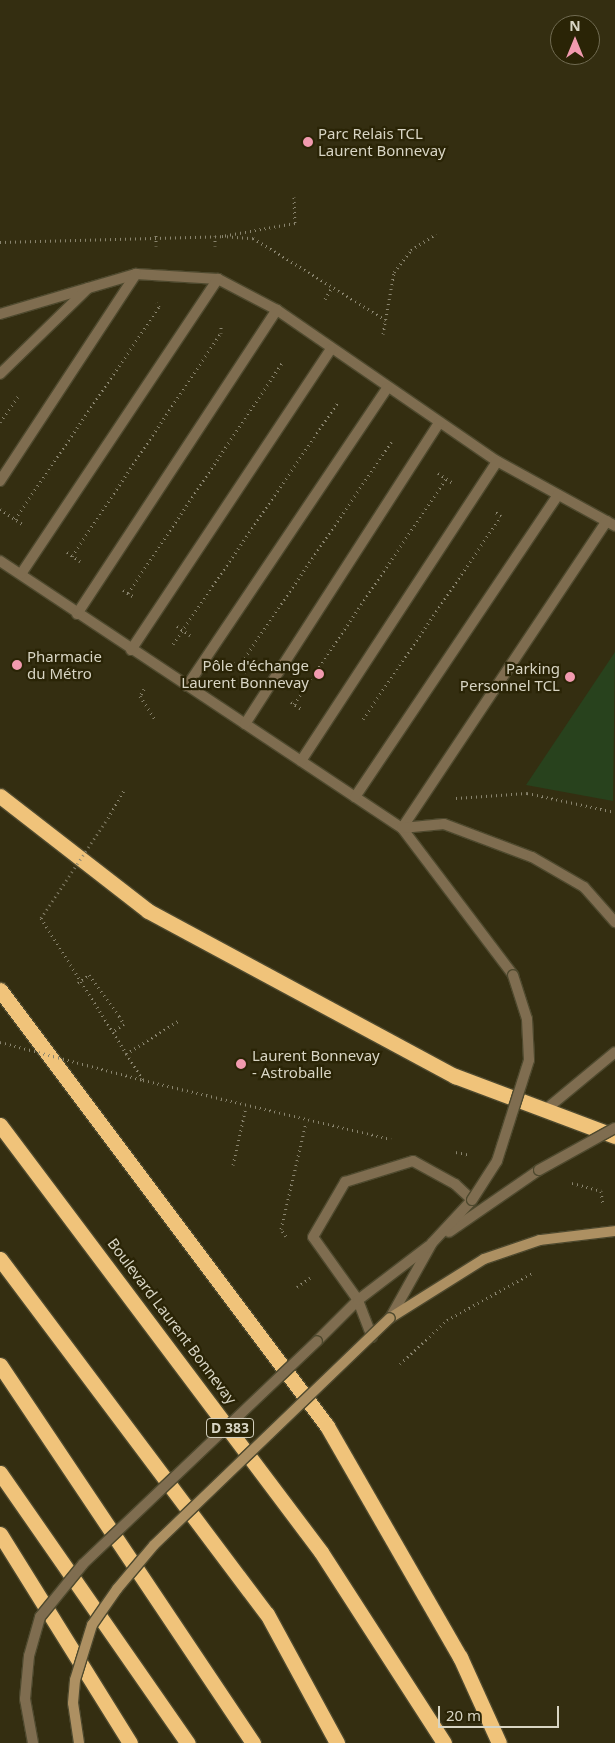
<!DOCTYPE html>
<meta charset="utf-8">
<style>
body{margin:0}
#map{position:relative;width:615px;height:1743px;overflow:hidden;background:#342e11;font-family:"Noto Sans",sans-serif}
div>[style]{position:absolute}
.green>*{inset:0;background:#28421d}
.path>*{height:3px;margin-top:-1.5px;transform-origin:0;background:repeating-linear-gradient(90deg,#89846e 0 1px,transparent 0 5px)}
.roads{filter:drop-shadow(1px 0 #4e492e) drop-shadow(-1px 0 #4e492e) drop-shadow(0 1px #4e492e) drop-shadow(0 -1px #4e492e)}
.lane>*{height:10px;margin:-5px;padding:0 5px;transform-origin:5px;border-radius:5px;background:#7f6d50}
.secondary>*{height:10px;margin:-5px;padding:0 5px;transform-origin:5px;border-radius:5px;background:#ad9062}
.highway>*{height:15px;margin:-7.5px;padding:0 7.5px;transform-origin:7.5px;border-radius:7.5px;background:#f0c37a}
.path-bridge>*{height:3px;margin-top:-1.5px;transform-origin:0;background:repeating-linear-gradient(90deg,#89846e 0 1px,transparent 0 5px)}
.bridges{filter:drop-shadow(1px 0 #4e492e) drop-shadow(-1px 0 #4e492e) drop-shadow(0 1px #4e492e) drop-shadow(0 -1px #4e492e)}
.lane-bridge>*{height:10px;margin:-5px;padding:0 5px;transform-origin:5px;border-radius:5px;background:#7f6d50}
.secondary-bridge>*{height:10px;margin:-5px;padding:0 5px;transform-origin:5px;border-radius:5px;background:#ad9062}
.dots>*{width:14px;height:14px;translate:-50% -50%;box-sizing:border-box;border:2px solid #2a2406;border-radius:50%}
span{translate:-50% -50%;white-space:nowrap;text-align:center;line-height:1.15;-webkit-text-stroke:4.5px #2a2406;paint-order:stroke}
.shield-label span{padding:1px 4px;background:#2a2406;border:1px solid;border-radius:4px;-webkit-text-stroke-width:0}
.shield-label{font-size:14px;color:#d8d5c4;font-weight:700}
.poi-label{font-size:15px;color:#d8d5c4}
.left{translate:0 -50%;text-align:left}
.right{translate:-100% -50%;text-align:right}
.street-label{font-size:15px;color:#d8d5c4}
.north{position:absolute;left:550px;top:15px;width:50px;height:50px;box-sizing:border-box;background:#2a2406;border:1px solid #706b52;border-radius:50%;rotate:0deg;font-size:14px;font-weight:700;line-height:20px;text-align:center;color:#d8d5c4}
.north::after{content:'';display:block;margin:auto;width:18px;height:22px;background:#f29aaf;clip-path:polygon(50% 0,100% 100%,50% 72%,0 100%)}
.scale{position:absolute;left:438px;top:1706px;width:121px;height:22px;box-sizing:border-box;border:2px solid #d8d5c4;border-top:0;padding-left:6px;font-size:15px;line-height:18px;white-space:nowrap;color:#d8d5c4;-webkit-text-stroke:4px #2a2406;paint-order:stroke}
</style>
<div id="map">
<div class="green">
<div style="clip-path:polygon(615px 652px,613px 801px,526px 785px)"></div>
</div>
<div class="path">
<div style="left:294px;top:197px;width:26px;rotate:88deg"></div>
<div style="left:295px;top:223px;width:74px;rotate:169.9deg"></div>
<div style="left:222px;top:236px;width:31px;rotate:4deg"></div>
<div style="left:253px;top:238px;width:156px;rotate:31.7deg"></div>
<div style="left:156px;top:235px;width:11px;rotate:90deg"></div>
<div style="left:215px;top:236px;width:10px;rotate:90deg"></div>
<div style="left:0;top:242px;width:222px;rotate:-1.5deg"></div>
<div style="left:325px;top:299px;width:12px;rotate:-59deg"></div>
<div style="left:383px;top:334px;width:63px;rotate:-79.9deg"></div>
<div style="left:394px;top:272px;width:28px;rotate:-52deg"></div>
<div style="left:411px;top:250px;width:30px;rotate:-33deg"></div>
<div style="left:0;top:422px;width:32px;rotate:-55deg"></div>
<div style="left:438px;top:473px;width:18px;rotate:34deg"></div>
<div style="left:0;top:509px;width:29px;rotate:34deg"></div>
<div style="left:15px;top:519px;width:256px;rotate:-55.8deg"></div>
<div style="left:159px;top:307px;width:5px;rotate:-112deg"></div>
<div style="left:67px;top:552px;width:16px;rotate:35deg"></div>
<div style="left:72px;top:556px;width:268px;rotate:-56.3deg"></div>
<div style="left:221px;top:333px;width:7px;rotate:-90deg"></div>
<div style="left:123px;top:590px;width:13px;rotate:32deg"></div>
<div style="left:128px;top:593px;width:277px;rotate:-56.2deg"></div>
<div style="left:177px;top:626px;width:16px;rotate:35deg"></div>
<div style="left:173px;top:644px;width:294px;rotate:-55.7deg"></div>
<div style="left:233px;top:663px;width:17px;rotate:33deg"></div>
<div style="left:239px;top:666px;width:271px;rotate:-55.8deg"></div>
<div style="left:144px;top:689px;width:8px;rotate:120deg"></div>
<div style="left:140px;top:696px;width:27px;rotate:57deg"></div>
<div style="left:291px;top:702px;width:14px;rotate:34deg"></div>
<div style="left:294px;top:704px;width:272px;rotate:-56deg"></div>
<div style="left:363px;top:719px;width:245px;rotate:-55.8deg"></div>
<div style="left:501px;top:516px;width:9px;rotate:-144deg"></div>
<div style="left:456px;top:798px;width:71px;rotate:-4deg"></div>
<div style="left:527px;top:793px;width:90px;rotate:12.2deg"></div>
<div style="left:108px;top:818px;width:34px;rotate:-60deg"></div>
<div style="left:41px;top:918px;width:191px;rotate:57.8deg"></div>
<div style="left:143px;top:1080px;width:255px;rotate:13.4deg"></div>
<div style="left:78px;top:983px;width:14px;rotate:-36deg"></div>
<div style="left:89px;top:975px;width:51px;rotate:53.8deg"></div>
<div style="left:119px;top:1016px;width:9px;rotate:58deg"></div>
<div style="left:124px;top:1024px;width:14px;rotate:146deg"></div>
<div style="left:126px;top:1054px;width:62px;rotate:-32.4deg"></div>
<div style="left:456px;top:1152px;width:14px;rotate:12deg"></div>
<div style="left:233px;top:1165px;width:59px;rotate:-77.4deg"></div>
<div style="left:572px;top:1183px;width:30px;rotate:15deg"></div>
<div style="left:601px;top:1191px;width:14px;rotate:82deg"></div>
<div style="left:286px;top:1236px;width:9px;rotate:-126deg"></div>
<div style="left:281px;top:1229px;width:110px;rotate:-76.8deg"></div>
<div style="left:297px;top:1287px;width:16px;rotate:-35deg"></div>
<div style="left:400px;top:1364px;width:64px;rotate:-43.1deg"></div>
<div style="left:447px;top:1320px;width:97px;rotate:-28.9deg"></div>
</div>
<div class="roads">
<div class="lane">
<div style="left:0;top:314px;width:142px;rotate:-16.4deg"></div>
<div style="left:136px;top:274px;width:82px;rotate:3.5deg"></div>
<div style="left:218px;top:279px;width:67px;rotate:27.7deg"></div>
<div style="left:277px;top:310px;width:267px;rotate:34.5deg"></div>
<div style="left:497px;top:461px;width:135px;rotate:28.8deg"></div>
<div style="left:0;top:374px;width:123px;rotate:-44.3deg"></div>
<div style="left:0;top:481px;width:248px;rotate:-56.7deg"></div>
<div style="left:0;top:561px;width:483px;rotate:33.6deg"></div>
<div style="left:402px;top:828px;width:184px;rotate:52.9deg"></div>
<div style="left:21px;top:574px;width:355px;rotate:-56.3deg"></div>
<div style="left:77px;top:614px;width:364px;rotate:-56.7deg"></div>
<div style="left:131px;top:650px;width:361px;rotate:-56.4deg"></div>
<div style="left:187px;top:686px;width:359px;rotate:-56.1deg"></div>
<div style="left:245px;top:724px;width:358px;rotate:-57.2deg"></div>
<div style="left:301px;top:761px;width:358px;rotate:-56.8deg"></div>
<div style="left:355px;top:797px;width:364px;rotate:-56.1deg"></div>
<div style="left:402px;top:828px;width:369px;rotate:-56.3deg"></div>
<div style="left:402px;top:828px;width:42px;rotate:-5.4deg"></div>
<div style="left:444px;top:824px;width:94px;rotate:20.6deg"></div>
<div style="left:532px;top:857px;width:60px;rotate:30deg"></div>
<div style="left:584px;top:887px;width:47px;rotate:48.5deg"></div>
<div style="left:544px;top:1111px;width:92px;rotate:-39.7deg"></div>
<div style="left:449px;top:1232px;width:109px;rotate:-34.6deg"></div>
<div style="left:372px;top:1337px;width:40px;rotate:-111deg"></div>
<div style="left:358px;top:1300px;width:77px;rotate:-125.5deg"></div>
<div style="left:313px;top:1237px;width:64px;rotate:-59.8deg"></div>
<div style="left:345px;top:1182px;width:71px;rotate:-17.2deg"></div>
<div style="left:413px;top:1161px;width:48px;rotate:28.7deg"></div>
<div style="left:455px;top:1184px;width:23px;rotate:43deg"></div>
<div style="left:472px;top:1200px;width:59px;rotate:132.9deg"></div>
<div style="left:432px;top:1243px;width:86px;rotate:119.2deg"></div>
<div style="left:317px;top:1341px;width:58px;rotate:-45deg"></div>
<div style="left:358px;top:1300px;width:89px;rotate:-37.3deg"></div>
</div>
<div class="secondary">
<div style="left:390px;top:1318px;width:111px;rotate:-32.1deg"></div>
<div style="left:484px;top:1259px;width:59px;rotate:-18.7deg"></div>
<div style="left:540px;top:1240px;width:76px;rotate:-6.8deg"></div>
</div>
<div class="highway">
<div style="left:0;top:796px;width:187px;rotate:37.8deg"></div>
<div style="left:148px;top:911px;width:349px;rotate:28.3deg"></div>
<div style="left:455px;top:1076px;width:171px;rotate:20.6deg"></div>
<div style="left:0;top:990px;width:545px;rotate:53.13deg"></div>
<div style="left:327px;top:1426px;width:267px;rotate:60.1deg"></div>
<div style="left:460px;top:1657px;width:94px;rotate:65.6deg"></div>
<div style="left:0;top:1125px;width:534px;rotate:53.07deg"></div>
<div style="left:321px;top:1552px;width:227px;rotate:57.2deg"></div>
<div style="left:0;top:1259px;width:444px;rotate:53.1deg"></div>
<div style="left:267px;top:1614px;width:147px;rotate:61.5deg"></div>
<div style="left:0;top:1365px;width:455px;rotate:56.2deg"></div>
<div style="left:0;top:1473px;width:329px;rotate:55.2deg"></div>
<div style="left:0;top:1534px;width:246px;rotate:58.1deg"></div>
</div>
</div>
<div class="path-bridge">
<div style="left:41px;top:918px;width:120px;rotate:-56.2deg"></div>
<div style="left:0;top:1042px;width:148px;rotate:14.9deg"></div>
</div>
<div class="bridges">
<div class="lane-bridge">
<div style="left:539px;top:1170px;width:87px;rotate:-28.9deg"></div>
<div style="left:472px;top:1200px;width:46px;rotate:-57.3deg"></div>
<div style="left:497px;top:1161px;width:106px;rotate:-72.4deg"></div>
<div style="left:529px;top:1060px;width:41px;rotate:-92.8deg"></div>
<div style="left:527px;top:1019px;width:46px;rotate:-107.7deg"></div>
<div style="left:33px;top:1743px;width:45px;rotate:-100.3deg"></div>
<div style="left:25px;top:1699px;width:43px;rotate:-84.7deg"></div>
<div style="left:29px;top:1656px;width:41px;rotate:-74.2deg"></div>
<div style="left:40px;top:1617px;width:68px;rotate:-50.9deg"></div>
<div style="left:83px;top:1564px;width:323px;rotate:-43.6deg"></div>
</div>
<div class="secondary-bridge">
<div style="left:79px;top:1743px;width:40px;rotate:-98.5deg"></div>
<div style="left:73px;top:1703px;width:23px;rotate:-85deg"></div>
<div style="left:75px;top:1680px;width:58px;rotate:-72.8deg"></div>
<div style="left:92px;top:1625px;width:44px;rotate:-55.2deg"></div>
<div style="left:117px;top:1589px;width:57px;rotate:-49.9deg"></div>
<div style="left:154px;top:1545px;width:327px;rotate:-43.9deg"></div>
</div>
</div>
<div class="dots">
<div style="left:308px;top:142px;background:#f29aaf"></div>
<div style="left:17px;top:665px;background:#f29aaf"></div>
<div style="left:319px;top:674px;background:#f29aaf"></div>
<div style="left:570px;top:677px;background:#f29aaf"></div>
<div style="left:241px;top:1064px;background:#f29aaf"></div>
</div>
<div class="shield-label">
<span style="left:230px;top:1428px">D 383</span>
</div>
<div class="poi-label">
<span class="left" style="left:318px;top:142px">Parc Relais TCL<br>Laurent Bonnevay</span>
<span class="left" style="left:27px;top:665px">Pharmacie<br>du Métro</span>
<span class="right" style="left:309px;top:674px">Pôle d'échange<br>Laurent Bonnevay</span>
<span class="right" style="left:560px;top:677px">Parking<br>Personnel TCL</span>
<span class="left" style="left:252px;top:1064px">Laurent Bonnevay<br>- Astroballe</span>
</div>
<div class="street-label">
<span style="left:172px;top:1321px;rotate:53deg">Boulevard Laurent Bonnevay</span>
</div>
<div class="north">N</div>
<div class="scale">20 m</div>
</div>
